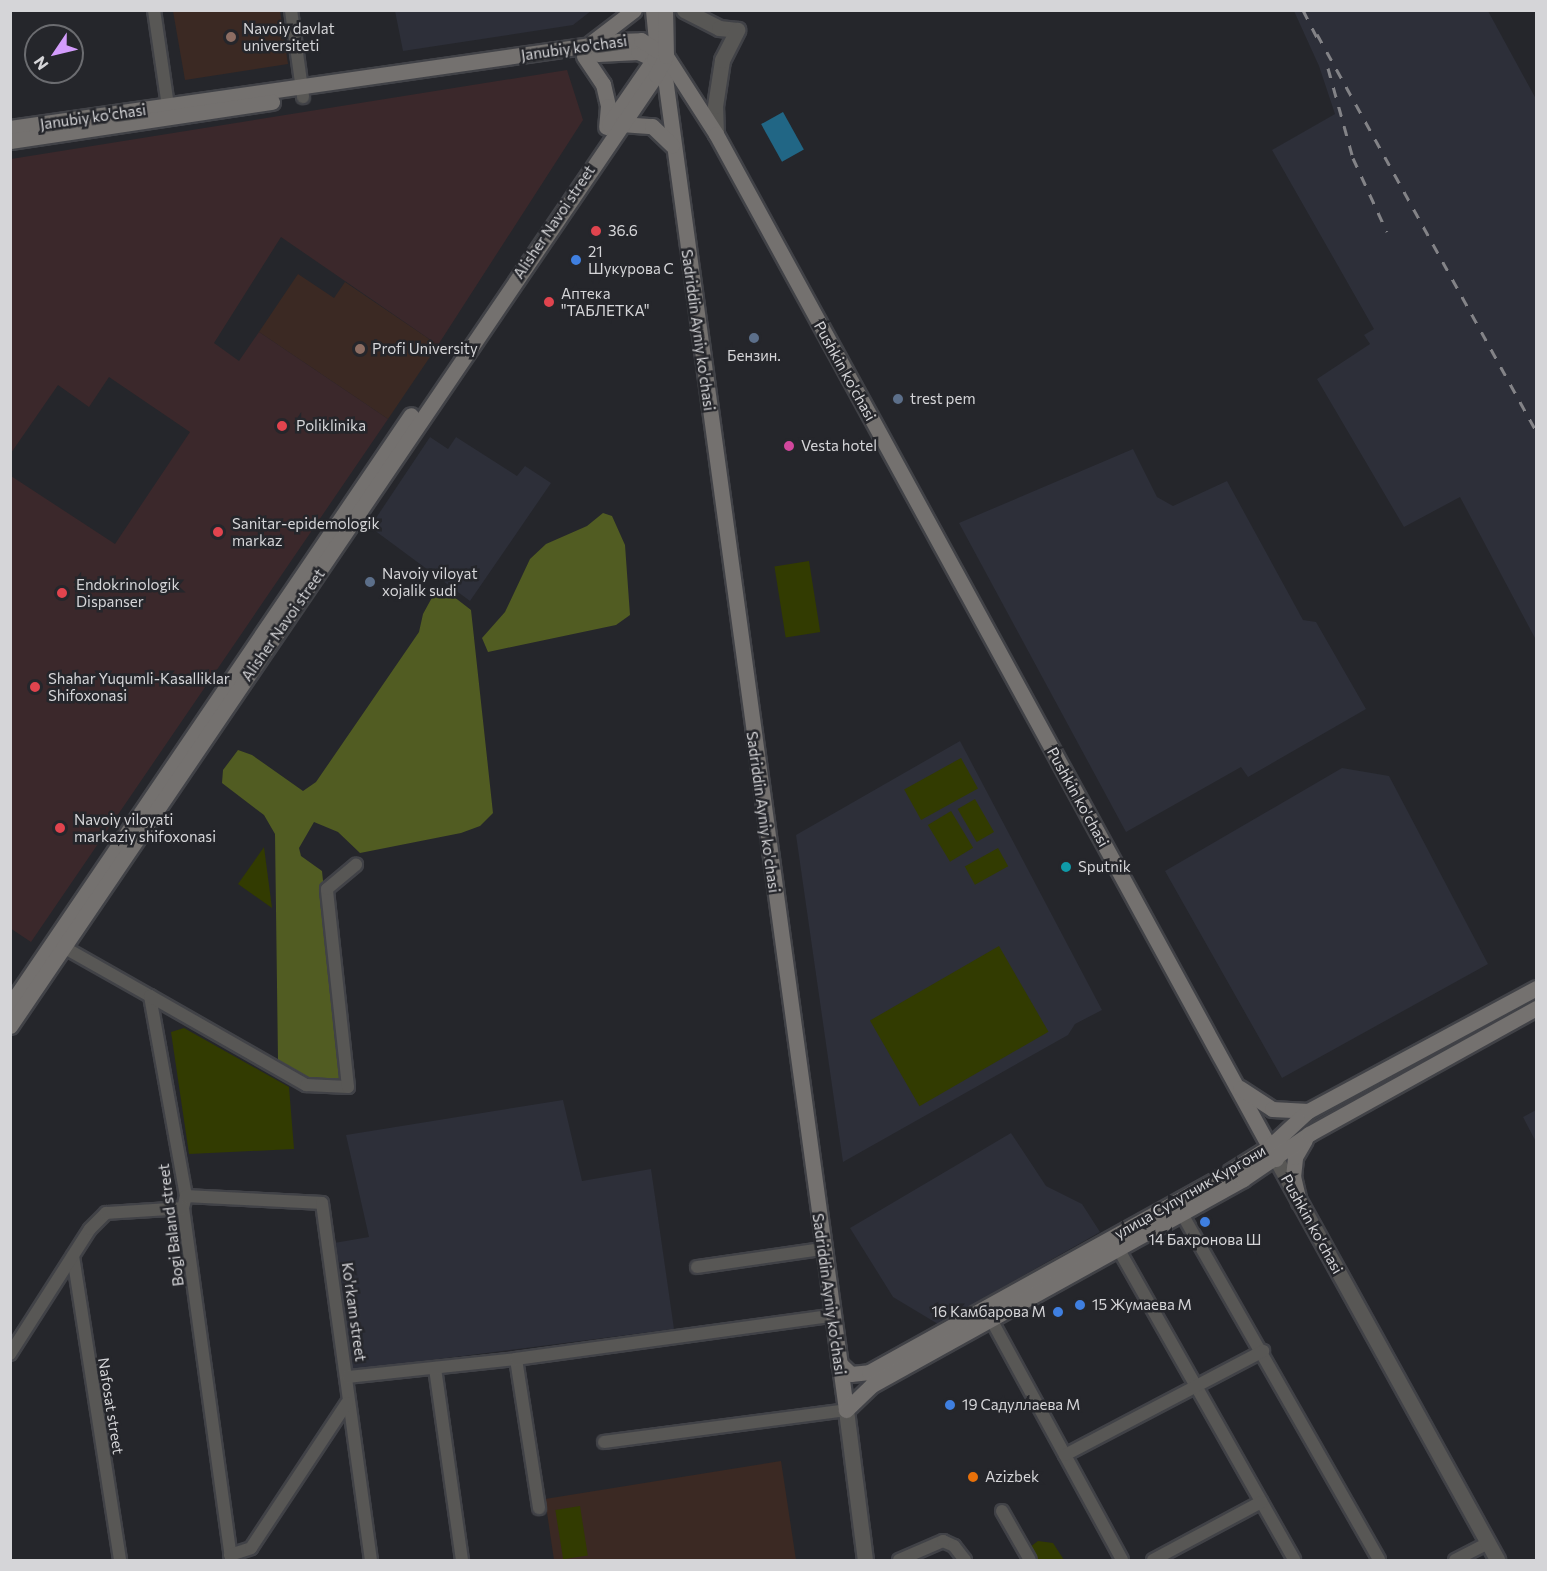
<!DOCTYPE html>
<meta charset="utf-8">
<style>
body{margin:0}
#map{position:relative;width:1547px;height:1571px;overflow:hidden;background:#25262b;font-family:Commissioner,sans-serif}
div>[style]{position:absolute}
.built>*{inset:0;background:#2d2f39}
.education>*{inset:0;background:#3b2923}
.medical>*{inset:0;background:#3b282b}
.green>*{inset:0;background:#323b01;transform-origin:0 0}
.forest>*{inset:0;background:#515c22}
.water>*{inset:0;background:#216685;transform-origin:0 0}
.roads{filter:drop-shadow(2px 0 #414247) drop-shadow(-2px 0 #414247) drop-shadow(0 2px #414247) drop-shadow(0 -2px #414247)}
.minor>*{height:12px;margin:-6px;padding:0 6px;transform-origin:6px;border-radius:6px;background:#585755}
.tertiary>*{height:15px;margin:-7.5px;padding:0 7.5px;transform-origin:7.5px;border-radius:7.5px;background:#585755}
.secondary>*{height:15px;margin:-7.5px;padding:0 7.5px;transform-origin:7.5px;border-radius:7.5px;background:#74716f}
.rail>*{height:3px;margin-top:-1.5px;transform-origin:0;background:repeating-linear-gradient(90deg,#838387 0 10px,transparent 0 20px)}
.dots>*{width:16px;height:16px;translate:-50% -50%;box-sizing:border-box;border:3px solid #25262b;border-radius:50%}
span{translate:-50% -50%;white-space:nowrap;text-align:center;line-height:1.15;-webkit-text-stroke:5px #25262b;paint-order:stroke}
.poi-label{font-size:15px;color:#d5d5d8}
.left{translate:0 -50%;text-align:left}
.right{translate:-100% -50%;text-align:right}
.street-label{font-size:15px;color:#d5d5d8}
.frame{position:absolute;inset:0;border:12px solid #d5d5d8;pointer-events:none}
.north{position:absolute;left:24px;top:24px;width:60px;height:60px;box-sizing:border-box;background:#25262b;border:2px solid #6b6c70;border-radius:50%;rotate:235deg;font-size:16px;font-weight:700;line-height:24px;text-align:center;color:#d5d5d8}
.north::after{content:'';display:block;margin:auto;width:21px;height:27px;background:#d39cfc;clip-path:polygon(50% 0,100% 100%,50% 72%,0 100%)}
</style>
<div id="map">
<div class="built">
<div style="clip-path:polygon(395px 11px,395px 10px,591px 11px,573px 25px,403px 51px)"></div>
<div style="clip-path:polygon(1294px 11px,1488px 11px,1536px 99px,1536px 640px,1460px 497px,1404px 527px,1317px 379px,1370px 344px,1364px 335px,1374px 329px,1272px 150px,1335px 114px,1319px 66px)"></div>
<div style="clip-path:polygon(430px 437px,448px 449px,456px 437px,517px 476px,525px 466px,551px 483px,470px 601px,370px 527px)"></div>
<div style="clip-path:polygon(1133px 449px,1157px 497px,1173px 506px,1227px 481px,1303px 620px,1316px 622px,1366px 709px,1248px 777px,1241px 767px,1126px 832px,959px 523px)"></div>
<div style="clip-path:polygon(960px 741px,1102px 1010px,1075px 1024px,1068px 1035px,843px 1162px,796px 835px)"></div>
<div style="clip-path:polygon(1342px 768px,1389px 776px,1488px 964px,1282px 1078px,1165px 871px)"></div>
<div style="clip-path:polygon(563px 1100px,582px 1181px,651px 1169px,674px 1329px,352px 1370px,334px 1243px,369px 1237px,346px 1135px)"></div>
<div style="clip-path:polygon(1536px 1110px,1536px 1142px,1523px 1117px)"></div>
<div style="clip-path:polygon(1011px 1133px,1046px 1186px,1082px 1204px,1100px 1232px,938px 1324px,893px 1297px,850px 1228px)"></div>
</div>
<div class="education">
<div style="clip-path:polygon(173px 11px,280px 11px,288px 64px,185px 80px)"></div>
<div style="clip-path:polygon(298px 274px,334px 298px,345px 282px,438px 345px,388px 419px,259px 332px)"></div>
<div style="clip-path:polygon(781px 1461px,796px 1560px,554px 1560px,545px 1499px)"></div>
</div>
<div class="medical">
<div style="clip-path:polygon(567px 70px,583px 120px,438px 345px,281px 237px,214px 343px,239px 361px,259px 332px,388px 419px,31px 942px,10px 928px,11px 476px,115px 544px,190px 432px,109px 377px,89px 407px,58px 385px,11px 453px,11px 159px)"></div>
</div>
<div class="green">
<div style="left:809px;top:561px;width:72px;height:35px;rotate:81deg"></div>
<div style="left:961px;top:758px;width:35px;height:65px;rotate:61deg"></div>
<div style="left:975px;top:799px;width:38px;height:20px;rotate:60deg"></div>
<div style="left:951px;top:811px;width:43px;height:27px;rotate:59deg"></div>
<div style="clip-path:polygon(264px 847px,272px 908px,238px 884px)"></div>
<div style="left:998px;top:848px;width:21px;height:38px;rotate:61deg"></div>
<div style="left:999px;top:946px;width:99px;height:149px;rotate:60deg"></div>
<div style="clip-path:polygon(184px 1028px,289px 1087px,294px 1149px,189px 1154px,171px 1032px)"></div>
<div style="left:580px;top:1506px;width:50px;height:25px;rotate:81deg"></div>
<div style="clip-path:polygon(1038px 1541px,1053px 1543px,1064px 1560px,1038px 1560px,1030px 1547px)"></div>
</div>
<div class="forest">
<div style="clip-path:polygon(603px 513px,612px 516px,625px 545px,630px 615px,616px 625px,488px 652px,482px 638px,505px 612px,530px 559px,546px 544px,587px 526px)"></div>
<div style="clip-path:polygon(435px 592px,449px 593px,471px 610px,493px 813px,480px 826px,461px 833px,360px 853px,338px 832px,314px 822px,299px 848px,301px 856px,322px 871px,343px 1074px,341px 1082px,307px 1079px,278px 1061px,275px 834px,264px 815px,222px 783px,223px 770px,238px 750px,252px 755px,303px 791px,316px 782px,419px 632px,423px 614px)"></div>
</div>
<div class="water">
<div style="left:783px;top:112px;width:43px;height:25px;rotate:61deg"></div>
</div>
<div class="roads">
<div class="minor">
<div style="left:154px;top:10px;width:104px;rotate:81.7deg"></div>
<div style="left:291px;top:10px;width:88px;rotate:82.1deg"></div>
<div style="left:58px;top:944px;width:106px;rotate:29.5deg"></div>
<div style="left:150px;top:996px;width:203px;rotate:79.8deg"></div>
<div style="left:186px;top:1196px;width:12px;rotate:104deg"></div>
<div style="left:183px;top:1208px;width:355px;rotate:82.2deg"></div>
<div style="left:150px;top:996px;width:180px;rotate:29.7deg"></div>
<div style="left:306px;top:1085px;width:42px;rotate:2.7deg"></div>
<div style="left:348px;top:1087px;width:199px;rotate:-96.1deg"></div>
<div style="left:327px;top:889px;width:38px;rotate:-40deg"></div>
<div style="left:186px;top:1196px;width:136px;rotate:2.9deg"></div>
<div style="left:322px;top:1203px;width:360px;rotate:82.2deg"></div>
<div style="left:1178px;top:1207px;width:406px;rotate:60.3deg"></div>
<div style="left:1115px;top:1243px;width:364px;rotate:60.5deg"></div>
<div style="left:73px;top:1256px;width:308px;rotate:81.2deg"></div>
<div style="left:697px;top:1267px;width:126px;rotate:-8.2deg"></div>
<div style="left:987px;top:1312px;width:282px;rotate:61.4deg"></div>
<div style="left:10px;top:1354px;width:148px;rotate:-57.4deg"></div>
<div style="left:90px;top:1229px;width:23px;rotate:-45deg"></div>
<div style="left:106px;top:1213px;width:77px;rotate:-3.7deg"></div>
<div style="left:516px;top:1359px;width:151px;rotate:81.2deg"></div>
<div style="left:435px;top:1368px;width:194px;rotate:82deg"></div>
<div style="left:348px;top:1377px;width:169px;rotate:-6.1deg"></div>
<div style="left:516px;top:1359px;width:318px;rotate:-7.8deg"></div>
<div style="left:604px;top:1442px;width:244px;rotate:-7.5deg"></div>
<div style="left:1065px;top:1455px;width:224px;rotate:-27.7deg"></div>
<div style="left:1002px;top:1511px;width:56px;rotate:60.3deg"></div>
<div style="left:230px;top:1555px;width:22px;rotate:-18deg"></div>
<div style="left:251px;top:1548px;width:174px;rotate:-56.5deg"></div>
<div style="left:899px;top:1560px;width:48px;rotate:-23.4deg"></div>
<div style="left:943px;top:1541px;width:12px;rotate:24deg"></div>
<div style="left:954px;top:1546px;width:18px;rotate:52deg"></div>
<div style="left:1153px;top:1560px;width:123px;rotate:-28.2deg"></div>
<div style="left:1455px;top:1560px;width:37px;rotate:-27deg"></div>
</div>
<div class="tertiary">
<div style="left:684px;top:10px;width:39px;rotate:27deg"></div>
<div style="left:719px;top:28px;width:18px;rotate:6deg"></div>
<div style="left:716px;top:134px;width:28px;rotate:-92deg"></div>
<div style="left:715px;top:106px;width:47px;rotate:-81.3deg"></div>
<div style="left:722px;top:60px;width:34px;rotate:-63deg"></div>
<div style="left:1276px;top:1159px;width:458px;rotate:61.1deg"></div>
<div style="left:846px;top:1410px;width:151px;rotate:82.8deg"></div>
</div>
<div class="secondary">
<div style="left:591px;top:43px;width:54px;rotate:-37.5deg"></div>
<div style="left:598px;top:54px;width:40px;rotate:-2.9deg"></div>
<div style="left:638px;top:52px;width:26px;rotate:25deg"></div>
<div style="left:584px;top:56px;width:34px;rotate:56deg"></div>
<div style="left:603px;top:84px;width:23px;rotate:77deg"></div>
<div style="left:608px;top:106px;width:21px;rotate:95deg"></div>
<div style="left:663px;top:63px;width:1359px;rotate:82.26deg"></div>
<div style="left:609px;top:124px;width:79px;rotate:-55.3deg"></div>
<div style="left:654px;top:59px;width:9px;rotate:-72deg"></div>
<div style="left:657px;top:50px;width:40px;rotate:-95.7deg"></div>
<div style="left:621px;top:124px;width:31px;rotate:4deg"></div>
<div style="left:652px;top:126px;width:28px;rotate:44deg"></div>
<div style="left:10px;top:128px;width:614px;rotate:-8.14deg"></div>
<div style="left:618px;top:41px;width:23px;rotate:-2deg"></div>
<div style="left:641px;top:40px;width:30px;rotate:33deg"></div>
<div style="left:666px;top:56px;width:93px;rotate:57.3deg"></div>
<div style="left:716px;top:134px;width:1168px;rotate:61.35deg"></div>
<div style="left:10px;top:141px;width:265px;rotate:-8.5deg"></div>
<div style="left:10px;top:1005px;width:713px;rotate:-55.8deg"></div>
<div style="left:10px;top:1026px;width:1150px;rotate:-55.81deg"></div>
<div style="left:656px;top:75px;width:21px;rotate:-62deg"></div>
<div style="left:666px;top:56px;width:46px;rotate:-91.2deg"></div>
<div style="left:1240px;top:1088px;width:38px;rotate:33deg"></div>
<div style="left:1272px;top:1109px;width:36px;rotate:3deg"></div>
<div style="left:1299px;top:1202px;width:26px;rotate:-103deg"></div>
<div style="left:1293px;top:1177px;width:20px;rotate:-84deg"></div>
<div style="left:1295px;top:1157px;width:20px;rotate:-60deg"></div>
<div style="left:839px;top:1363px;width:16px;rotate:43deg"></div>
<div style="left:851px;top:1374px;width:18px;rotate:-6deg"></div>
<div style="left:869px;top:1372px;width:402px;rotate:-29deg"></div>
<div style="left:1221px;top:1177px;width:57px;rotate:-32deg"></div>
<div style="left:1269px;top:1147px;width:53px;rotate:-42.7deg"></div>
<div style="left:1308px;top:1111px;width:259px;rotate:-28.3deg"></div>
<div style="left:846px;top:1410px;width:36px;rotate:-44deg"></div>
<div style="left:872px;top:1385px;width:424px;rotate:-29deg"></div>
<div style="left:1243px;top:1179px;width:80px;rotate:-34.3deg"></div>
<div style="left:1309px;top:1134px;width:260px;rotate:-29deg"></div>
</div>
</div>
<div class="rail">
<div style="left:1303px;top:10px;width:36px;rotate:63deg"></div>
<div style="left:1317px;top:34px;width:453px;rotate:61.1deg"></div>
<div style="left:1328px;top:68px;width:93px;rotate:74.5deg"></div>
<div style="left:1353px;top:158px;width:81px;rotate:65.3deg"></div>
</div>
<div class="dots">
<div style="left:231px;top:37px;background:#8d6e63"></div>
<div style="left:596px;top:231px;background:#e0444e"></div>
<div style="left:576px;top:260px;background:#3f7fe0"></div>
<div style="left:549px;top:302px;background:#e0444e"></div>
<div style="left:754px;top:338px;background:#5c6f8a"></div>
<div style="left:360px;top:349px;background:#8d6e63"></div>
<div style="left:898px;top:399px;background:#5c6f8a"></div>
<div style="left:282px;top:426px;background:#e0444e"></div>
<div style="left:789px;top:446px;background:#d1479c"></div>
<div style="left:218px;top:532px;background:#e0444e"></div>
<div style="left:370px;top:582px;background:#5c6f8a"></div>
<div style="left:62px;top:593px;background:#e0444e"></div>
<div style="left:35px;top:687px;background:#e0444e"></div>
<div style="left:60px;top:828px;background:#e0444e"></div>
<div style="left:1066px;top:867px;background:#0f9aa8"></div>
<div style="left:1205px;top:1222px;background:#3f7fe0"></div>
<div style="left:1080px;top:1305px;background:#3f7fe0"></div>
<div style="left:1058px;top:1312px;background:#3f7fe0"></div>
<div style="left:950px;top:1405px;background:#3f7fe0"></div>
<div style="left:973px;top:1477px;background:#e8710a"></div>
</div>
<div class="poi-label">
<span class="left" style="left:243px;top:37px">Navoiy davlat<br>universiteti</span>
<span class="left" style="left:608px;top:231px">36.6</span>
<span class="left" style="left:588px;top:260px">21<br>Шукурова С</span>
<span class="left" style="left:561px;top:302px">Аптека<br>"ТАБЛЕТКА"</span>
<span class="left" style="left:372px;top:349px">Profi University</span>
<span style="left:754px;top:356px">Бензин.</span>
<span class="left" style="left:910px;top:399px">trest pem</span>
<span class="left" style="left:296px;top:426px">Poliklinika</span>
<span class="left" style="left:801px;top:446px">Vesta hotel</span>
<span class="left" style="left:232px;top:532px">Sanitar-epidemologik<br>markaz</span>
<span class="left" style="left:382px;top:582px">Navoiy viloyat<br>xojalik sudi</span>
<span class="left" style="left:76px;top:593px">Endokrinologik<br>Dispanser</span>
<span class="left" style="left:48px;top:687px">Shahar Yuqumli-Kasalliklar<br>Shifoxonasi</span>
<span class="left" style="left:74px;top:828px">Navoiy viloyati<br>markaziy shifoxonasi</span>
<span class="left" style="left:1078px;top:867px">Sputnik</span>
<span style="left:1205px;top:1240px">14 Бахронова Ш</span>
<span class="left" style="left:1092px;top:1305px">15 Жумаева М</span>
<span class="right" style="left:1046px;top:1312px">16 Камбарова М</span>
<span class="left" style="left:962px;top:1405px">19 Садуллаева М</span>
<span class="left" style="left:985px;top:1477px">Azizbek</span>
</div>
<div class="street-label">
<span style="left:574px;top:48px;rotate:-8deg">Janubiy ko'chasi</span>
<span style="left:93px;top:117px;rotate:-8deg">Janubiy ko'chasi</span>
<span style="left:554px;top:222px;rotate:-56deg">Alisher Navoi street</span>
<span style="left:698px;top:330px;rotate:82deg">Sadriddin Ayniy ko'chasi</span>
<span style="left:845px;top:371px;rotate:61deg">Pushkin ko'chasi</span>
<span style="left:283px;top:625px;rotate:-55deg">Alisher Navoi street</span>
<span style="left:1078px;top:797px;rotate:61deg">Pushkin ko'chasi</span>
<span style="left:763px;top:812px;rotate:82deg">Sadriddin Ayniy ko'chasi</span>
<span style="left:1190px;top:1192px;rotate:-30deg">улица Супутник Кургони</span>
<span style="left:1312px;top:1224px;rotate:61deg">Pushkin ko'chasi</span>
<span style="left:171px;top:1225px;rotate:-97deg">Bogi Baland street</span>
<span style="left:829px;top:1294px;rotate:82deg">Sadriddin Ayniy ko'chasi</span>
<span style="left:354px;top:1312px;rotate:82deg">Ko'rkam street</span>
<span style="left:111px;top:1406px;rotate:81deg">Nafosat street</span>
</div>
<div class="frame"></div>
<div class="north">N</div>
</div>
